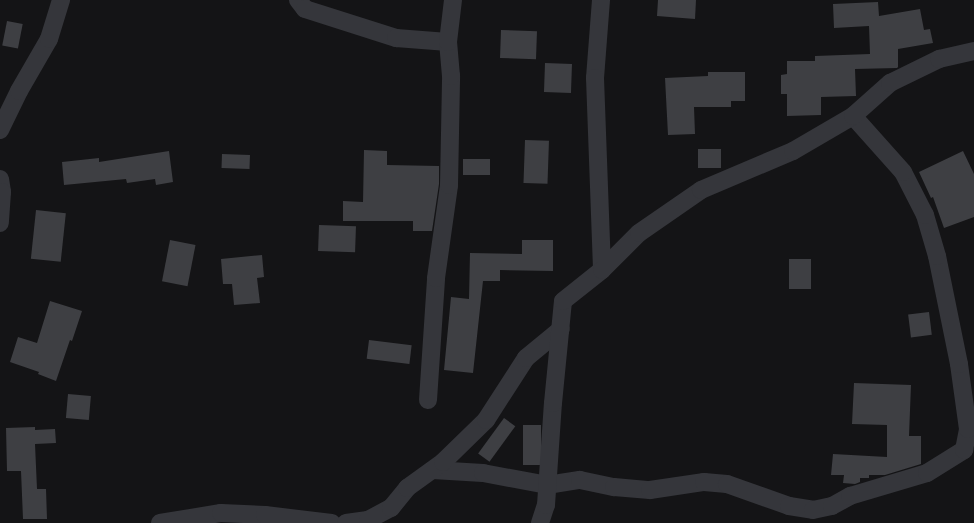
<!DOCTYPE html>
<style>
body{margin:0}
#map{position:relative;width:974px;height:523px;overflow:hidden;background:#141416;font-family:"Nunito Sans",sans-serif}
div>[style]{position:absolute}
.building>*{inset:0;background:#3e3f43;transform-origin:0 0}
.minor>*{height:18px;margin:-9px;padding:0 9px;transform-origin:9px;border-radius:9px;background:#35363b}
span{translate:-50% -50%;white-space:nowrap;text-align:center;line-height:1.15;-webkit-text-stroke:3.5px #0f0f11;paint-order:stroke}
</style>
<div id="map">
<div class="building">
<div style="clip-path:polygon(658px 0,696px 0,695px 19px,657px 16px)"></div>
<div style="clip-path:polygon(878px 2px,879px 16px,920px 9px,924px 30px,930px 29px,933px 43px,898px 49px,898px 67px,897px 68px,855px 69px,856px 96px,821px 97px,821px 115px,787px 116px,787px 94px,781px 94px,781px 75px,787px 74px,787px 61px,815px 61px,815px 56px,870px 54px,869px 26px,834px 28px,833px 4px)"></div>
<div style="left:7px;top:21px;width:16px;height:25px;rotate:11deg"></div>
<div style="left:501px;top:30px;width:36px;height:28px;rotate:2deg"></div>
<div style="left:545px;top:63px;width:27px;height:29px;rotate:2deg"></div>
<div style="clip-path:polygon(708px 72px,745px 72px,745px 101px,731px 101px,731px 107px,694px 107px,695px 134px,668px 135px,665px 78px,708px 76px)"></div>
<div style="left:525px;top:140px;width:24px;height:43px;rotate:2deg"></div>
<div style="left:698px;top:149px;width:23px;height:19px"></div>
<div style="clip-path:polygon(364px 150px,387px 151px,387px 165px,439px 166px,439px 184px,432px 231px,413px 231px,413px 221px,343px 221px,343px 201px,363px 202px)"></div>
<div style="clip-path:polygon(169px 151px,173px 182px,156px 185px,155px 179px,127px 183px,126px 179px,64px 185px,62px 162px,99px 158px,99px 162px)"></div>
<div style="clip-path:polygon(963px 151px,974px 174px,974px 217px,944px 228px,933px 197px,931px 198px,919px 172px)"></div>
<div style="left:222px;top:154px;width:28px;height:14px;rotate:2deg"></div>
<div style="left:463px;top:159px;width:27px;height:16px"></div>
<div style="left:36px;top:210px;width:30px;height:49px;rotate:6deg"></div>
<div style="left:319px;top:225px;width:37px;height:26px;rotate:2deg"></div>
<div style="left:170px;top:240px;width:26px;height:42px;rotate:11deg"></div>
<div style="clip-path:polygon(522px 240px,553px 240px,553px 271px,500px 270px,500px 281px,483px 281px,473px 373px,444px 370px,451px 297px,469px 299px,470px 253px,522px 254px)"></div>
<div style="clip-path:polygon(262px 255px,264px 277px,257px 278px,260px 303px,234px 305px,232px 284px,223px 284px,221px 259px)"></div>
<div style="left:789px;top:259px;width:22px;height:30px"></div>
<div style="clip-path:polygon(50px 301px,82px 311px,72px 341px,70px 340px,56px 381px,38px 374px,39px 372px,10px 362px,18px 337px,37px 343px)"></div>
<div style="left:929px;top:312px;width:23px;height:21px;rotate:83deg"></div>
<div style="left:369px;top:340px;width:43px;height:19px;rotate:7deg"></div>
<div style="clip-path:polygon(854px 383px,911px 385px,909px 436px,921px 436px,921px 464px,885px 475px,869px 475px,869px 478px,860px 478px,860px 482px,855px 484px,843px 483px,844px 475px,831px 475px,833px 454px,887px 457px,887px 425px,852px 424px)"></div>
<div style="left:68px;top:394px;width:23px;height:24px;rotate:5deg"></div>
<div style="left:504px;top:418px;width:14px;height:44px;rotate:36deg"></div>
<div style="left:523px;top:425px;width:18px;height:40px"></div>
<div style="clip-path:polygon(35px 427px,35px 430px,55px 429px,56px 443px,35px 444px,37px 489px,46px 489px,47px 519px,23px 519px,21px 471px,7px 471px,6px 428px)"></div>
</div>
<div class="minor">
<div style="left:298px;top:0;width:11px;rotate:52deg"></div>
<div style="left:305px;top:9px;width:96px;rotate:17.7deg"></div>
<div style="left:396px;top:38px;width:52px;rotate:4.4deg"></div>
<div style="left:601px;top:0;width:78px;rotate:94.4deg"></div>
<div style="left:595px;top:78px;width:192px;rotate:87.9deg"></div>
<div style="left:0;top:130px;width:43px;rotate:-64deg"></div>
<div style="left:19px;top:91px;width:60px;rotate:-60deg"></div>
<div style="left:49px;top:39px;width:41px;rotate:-72.9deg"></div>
<div style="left:0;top:179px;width:13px;rotate:81deg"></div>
<div style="left:2px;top:192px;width:31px;rotate:94deg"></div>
<div style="left:428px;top:400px;width:122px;rotate:-86.2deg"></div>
<div style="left:436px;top:278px;width:94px;rotate:-82deg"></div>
<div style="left:449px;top:185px;width:109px;rotate:-88.9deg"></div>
<div style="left:451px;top:76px;width:34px;rotate:-95deg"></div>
<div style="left:448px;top:42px;width:42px;rotate:-83.2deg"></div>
<div style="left:433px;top:470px;width:50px;rotate:3.4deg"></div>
<div style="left:483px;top:473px;width:65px;rotate:10.6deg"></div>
<div style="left:547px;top:485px;width:33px;rotate:-9deg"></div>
<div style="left:580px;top:480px;width:35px;rotate:12deg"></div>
<div style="left:614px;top:487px;width:36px;rotate:5deg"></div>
<div style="left:650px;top:490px;width:55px;rotate:-8.4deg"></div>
<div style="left:704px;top:482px;width:23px;rotate:5deg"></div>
<div style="left:727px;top:484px;width:66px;rotate:19.5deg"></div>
<div style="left:789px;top:506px;width:24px;rotate:9deg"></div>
<div style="left:813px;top:510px;width:19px;rotate:-12deg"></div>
<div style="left:832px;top:506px;width:21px;rotate:-29deg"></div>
<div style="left:850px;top:496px;width:80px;rotate:-16.6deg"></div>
<div style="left:927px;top:473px;width:44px;rotate:-31.9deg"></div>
<div style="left:964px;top:450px;width:21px;rotate:-79deg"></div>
<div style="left:968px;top:429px;width:66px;rotate:-97.9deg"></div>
<div style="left:959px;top:364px;width:110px;rotate:-101.5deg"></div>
<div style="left:937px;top:256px;width:43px;rotate:-106.3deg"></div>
<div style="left:925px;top:215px;width:48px;rotate:-117.1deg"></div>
<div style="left:903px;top:172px;width:75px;rotate:-131.8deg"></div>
<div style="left:160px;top:523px;width:62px;rotate:-9.3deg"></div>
<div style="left:221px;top:513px;width:44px;rotate:2.6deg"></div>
<div style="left:265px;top:515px;width:67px;rotate:6.8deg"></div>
<div style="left:346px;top:523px;width:22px;rotate:-8deg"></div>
<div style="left:368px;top:520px;width:26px;rotate:-28deg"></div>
<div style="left:391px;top:508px;width:26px;rotate:-51deg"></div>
<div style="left:407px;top:488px;width:44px;rotate:-35.8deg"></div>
<div style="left:443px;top:462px;width:60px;rotate:-44.3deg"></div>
<div style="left:486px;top:420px;width:74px;rotate:-57.2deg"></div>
<div style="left:526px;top:358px;width:45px;rotate:-39.6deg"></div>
<div style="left:540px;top:523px;width:19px;rotate:-72deg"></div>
<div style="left:546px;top:505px;width:102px;rotate:-86.1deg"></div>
<div style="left:553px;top:403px;width:102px;rotate:-84.4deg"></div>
<div style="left:563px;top:301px;width:50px;rotate:-38.5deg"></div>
<div style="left:602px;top:270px;width:52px;rotate:-45deg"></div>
<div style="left:639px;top:233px;width:75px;rotate:-34.7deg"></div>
<div style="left:701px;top:190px;width:100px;rotate:-23deg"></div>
<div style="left:793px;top:151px;width:69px;rotate:-30.3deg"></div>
<div style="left:853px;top:116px;width:50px;rotate:-41.7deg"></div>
<div style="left:890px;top:83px;width:55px;rotate:-26.1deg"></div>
<div style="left:939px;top:59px;width:36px;rotate:-13deg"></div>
</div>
</div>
